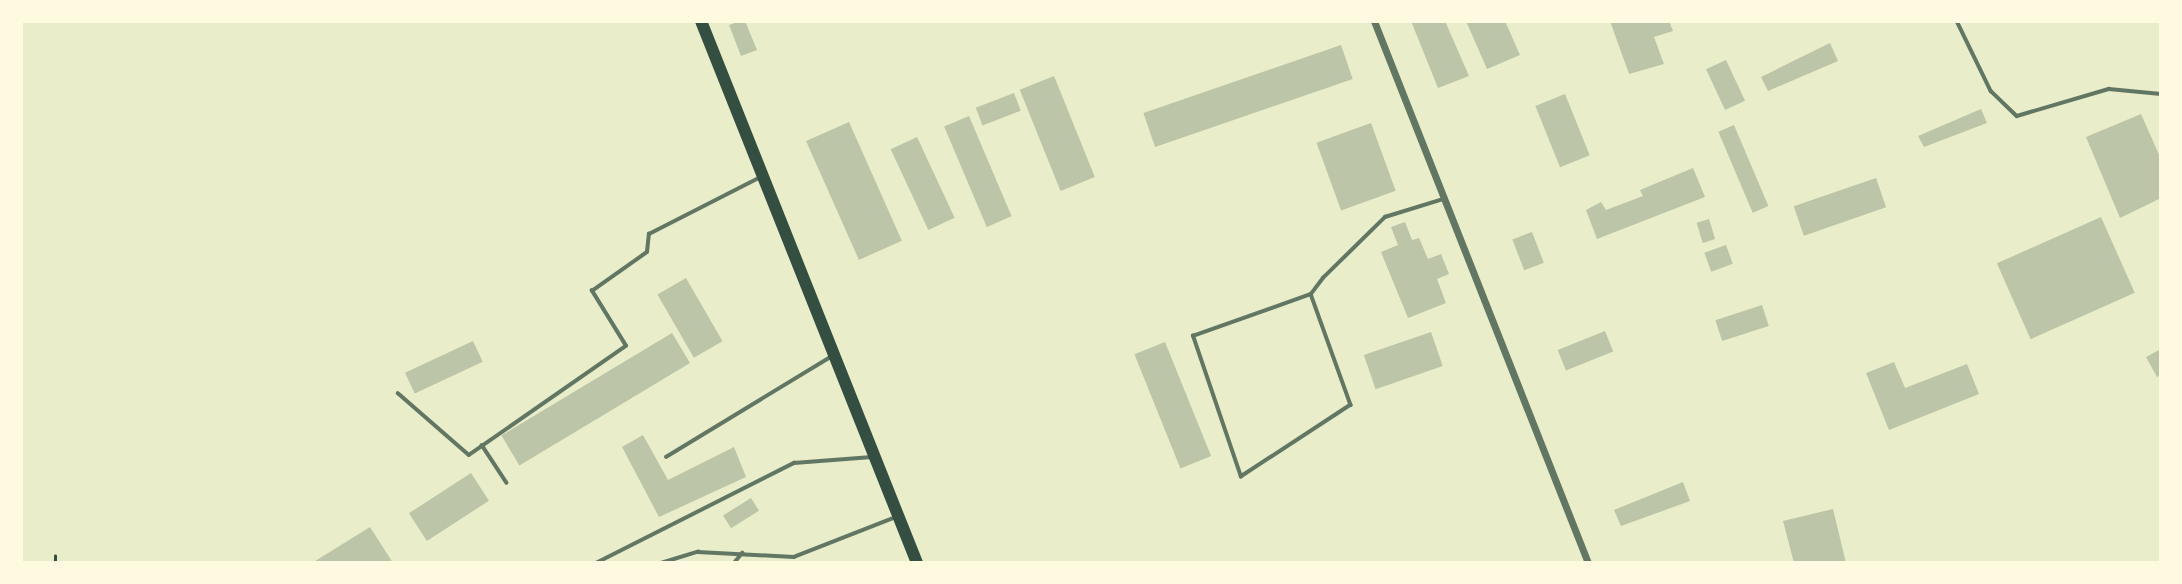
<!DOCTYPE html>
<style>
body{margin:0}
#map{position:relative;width:2182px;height:584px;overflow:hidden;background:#e9edc9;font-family:Roboto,sans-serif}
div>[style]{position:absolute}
.building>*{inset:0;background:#bcc5a7;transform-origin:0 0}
.path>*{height:2.5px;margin:-1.25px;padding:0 1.25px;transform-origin:1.25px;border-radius:1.25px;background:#344e41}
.service>*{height:3.5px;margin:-1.75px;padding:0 1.75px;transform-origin:1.75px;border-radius:1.75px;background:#617663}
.minor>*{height:7px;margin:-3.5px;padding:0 3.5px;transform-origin:3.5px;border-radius:3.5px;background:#617663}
.primary>*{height:12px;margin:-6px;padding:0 6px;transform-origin:6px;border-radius:6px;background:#344e41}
span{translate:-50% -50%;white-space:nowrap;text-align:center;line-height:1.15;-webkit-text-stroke:7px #fefae0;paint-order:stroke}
.frame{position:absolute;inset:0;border:23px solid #fefae0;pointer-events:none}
</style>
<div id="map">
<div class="building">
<div style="clip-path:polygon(740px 21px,745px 21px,757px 50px,741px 56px,729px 25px)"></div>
<div style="clip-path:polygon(1411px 21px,1445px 21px,1469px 76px,1438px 88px)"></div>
<div style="clip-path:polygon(1466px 21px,1505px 21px,1520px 55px,1487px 69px)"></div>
<div style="clip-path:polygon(1610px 21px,1669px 21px,1673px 31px,1654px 37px,1664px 64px,1629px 74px)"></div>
<div style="clip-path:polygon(1830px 43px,1838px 61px,1768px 91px,1761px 77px)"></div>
<div style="left:1341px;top:45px;width:36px;height:209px;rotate:71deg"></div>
<div style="left:1726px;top:60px;width:45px;height:22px;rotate:65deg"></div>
<div style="left:1054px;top:76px;width:109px;height:37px;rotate:68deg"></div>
<div style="left:1014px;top:93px;width:19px;height:41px;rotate:69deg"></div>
<div style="left:1565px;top:94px;width:66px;height:32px;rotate:68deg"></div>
<div style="clip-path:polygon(1981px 109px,1987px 123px,1924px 147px,1918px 136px)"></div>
<div style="clip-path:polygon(2141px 114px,2161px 159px,2161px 198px,2120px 218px,2086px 137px)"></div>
<div style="left:969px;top:116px;width:109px;height:27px;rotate:67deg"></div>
<div style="left:849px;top:122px;width:130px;height:47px;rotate:66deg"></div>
<div style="left:1371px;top:123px;width:72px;height:58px;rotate:70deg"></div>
<div style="left:1734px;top:125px;width:88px;height:17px;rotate:67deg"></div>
<div style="left:917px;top:137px;width:89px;height:29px;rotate:65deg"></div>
<div style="clip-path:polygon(1693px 168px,1705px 197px,1597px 239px,1586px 210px,1601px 202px,1606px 210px,1643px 196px,1640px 190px)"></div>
<div style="left:1876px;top:178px;width:31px;height:87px;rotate:71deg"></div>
<div style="left:2101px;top:217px;width:83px;height:114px;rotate:66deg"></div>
<div style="left:1709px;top:219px;width:21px;height:13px;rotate:73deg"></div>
<div style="clip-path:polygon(1405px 222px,1412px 240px,1419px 238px,1428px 259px,1441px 254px,1449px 274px,1437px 279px,1446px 303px,1408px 318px,1381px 252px,1398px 245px,1391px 227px)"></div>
<div style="left:1532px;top:232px;width:33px;height:21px;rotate:69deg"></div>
<div style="left:1726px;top:245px;width:20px;height:23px;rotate:70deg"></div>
<div style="left:686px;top:278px;width:73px;height:33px;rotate:60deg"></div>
<div style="left:1762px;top:305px;width:22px;height:49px;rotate:72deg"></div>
<div style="left:1605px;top:331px;width:22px;height:51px;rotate:68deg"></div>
<div style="left:1431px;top:332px;width:36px;height:71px;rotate:71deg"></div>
<div style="left:672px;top:333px;width:35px;height:199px;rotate:59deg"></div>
<div style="left:473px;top:341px;width:23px;height:75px;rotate:65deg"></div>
<div style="left:1165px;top:342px;width:123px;height:33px;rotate:68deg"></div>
<div style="clip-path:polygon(2161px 349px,2161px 375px,2157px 377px,2146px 357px)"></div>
<div style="clip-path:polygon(1894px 362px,1905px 388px,1967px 364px,1979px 394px,1889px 430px,1866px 373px)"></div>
<div style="clip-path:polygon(643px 435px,668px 480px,734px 447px,746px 477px,659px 517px,622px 447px)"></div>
<div style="left:471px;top:473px;width:33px;height:74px;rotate:57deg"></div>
<div style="clip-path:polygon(1683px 482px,1690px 501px,1621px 526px,1614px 510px)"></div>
<div style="left:751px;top:498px;width:15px;height:33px;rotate:58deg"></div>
<div style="clip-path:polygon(1833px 509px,1846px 563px,1794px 563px,1783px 521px)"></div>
<div style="clip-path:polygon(370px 527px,393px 563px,312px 563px)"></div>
</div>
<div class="path">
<div style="left:55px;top:563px;width:7px;rotate:-90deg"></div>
</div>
<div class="service">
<div style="left:1957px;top:21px;width:78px;rotate:64.1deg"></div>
<div style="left:1991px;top:91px;width:36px;rotate:44deg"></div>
<div style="left:2017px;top:116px;width:96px;rotate:-16.4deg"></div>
<div style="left:2109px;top:89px;width:52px;rotate:5.5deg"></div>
<div style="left:1311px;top:294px;width:118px;rotate:70.2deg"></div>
<div style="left:1351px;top:405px;width:131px;rotate:146.8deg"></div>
<div style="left:1241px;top:477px;width:149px;rotate:-108.8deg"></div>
<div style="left:1193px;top:336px;width:125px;rotate:-19.6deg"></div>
<div style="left:1311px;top:294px;width:20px;rotate:-53deg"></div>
<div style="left:1323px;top:278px;width:87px;rotate:-44.5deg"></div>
<div style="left:1385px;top:217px;width:61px;rotate:-17.2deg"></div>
<div style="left:398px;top:393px;width:94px;rotate:41.1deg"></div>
<div style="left:469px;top:455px;width:191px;rotate:-34.8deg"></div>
<div style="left:626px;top:346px;width:65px;rotate:-121.7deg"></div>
<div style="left:592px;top:291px;width:67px;rotate:-35.3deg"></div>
<div style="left:647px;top:252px;width:18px;rotate:-84deg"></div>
<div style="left:649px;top:234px;width:126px;rotate:-27deg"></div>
<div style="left:482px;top:445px;width:45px;rotate:56.7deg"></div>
<div style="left:666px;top:457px;width:194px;rotate:-31.3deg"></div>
<div style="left:596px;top:563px;width:222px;rotate:-26.8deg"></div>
<div style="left:794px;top:463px;width:78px;rotate:-4.4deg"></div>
<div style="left:661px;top:563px;width:39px;rotate:-17deg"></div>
<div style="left:698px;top:552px;width:96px;rotate:3deg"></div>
<div style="left:794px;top:557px;width:110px;rotate:-21.4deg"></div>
<div style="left:734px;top:563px;width:13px;rotate:-51deg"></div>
</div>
<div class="minor">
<div style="left:1374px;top:21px;width:583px;rotate:68.45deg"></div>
</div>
<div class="primary">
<div style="left:701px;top:21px;width:583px;rotate:68.27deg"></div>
</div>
<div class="frame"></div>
</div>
